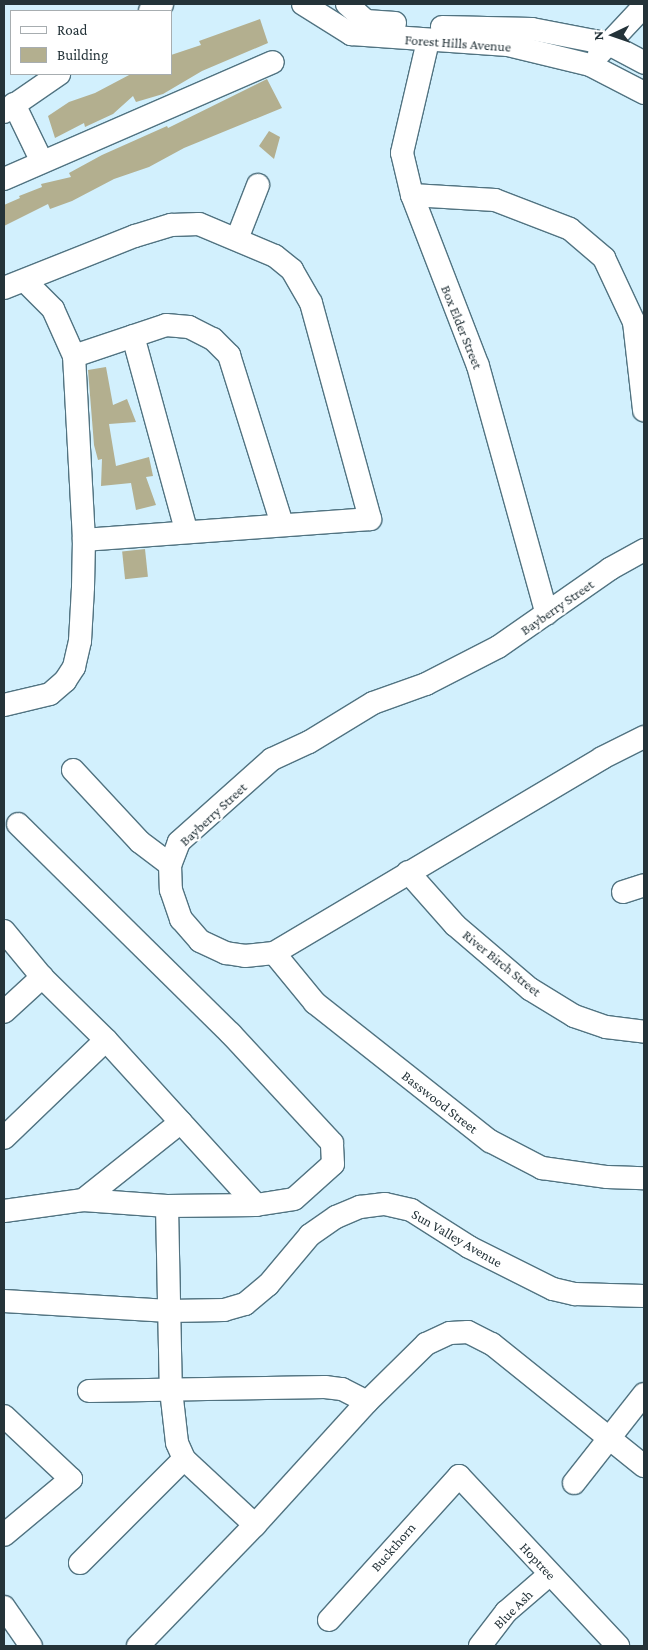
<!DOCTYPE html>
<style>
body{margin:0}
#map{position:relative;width:648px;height:1650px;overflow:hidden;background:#d2f0fd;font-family:"Crimson Pro",serif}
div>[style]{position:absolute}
.building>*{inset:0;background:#b3af8f;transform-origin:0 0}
.roads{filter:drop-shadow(1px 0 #517381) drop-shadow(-1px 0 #517381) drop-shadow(0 1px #517381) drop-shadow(0 -1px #517381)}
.minor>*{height:22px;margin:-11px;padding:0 11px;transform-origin:11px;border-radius:11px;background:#fff}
span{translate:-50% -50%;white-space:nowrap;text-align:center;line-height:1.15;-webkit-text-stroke:5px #fff;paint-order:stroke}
.street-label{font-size:14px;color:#243339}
.frame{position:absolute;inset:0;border:5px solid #243339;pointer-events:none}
.legend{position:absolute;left:10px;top:10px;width:162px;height:65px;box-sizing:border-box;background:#fff;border:1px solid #a7adb0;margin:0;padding:6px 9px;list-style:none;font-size:15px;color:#243339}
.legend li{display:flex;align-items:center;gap:10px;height:25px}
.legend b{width:25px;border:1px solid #a7adb0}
.north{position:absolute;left:588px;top:10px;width:50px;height:50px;-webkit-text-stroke:4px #fff;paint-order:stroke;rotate:267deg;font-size:14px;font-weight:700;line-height:20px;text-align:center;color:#243339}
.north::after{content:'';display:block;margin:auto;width:18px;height:22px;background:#243339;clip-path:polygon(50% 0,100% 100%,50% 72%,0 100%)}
</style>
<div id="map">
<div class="building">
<div style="clip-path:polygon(260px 19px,268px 43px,202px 71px,163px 94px,136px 102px,133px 96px,113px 114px,85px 127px,84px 123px,55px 138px,48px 116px,69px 102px,95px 93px,131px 74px,171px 74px,171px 55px,201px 45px,199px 41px)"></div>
<div style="clip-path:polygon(267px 79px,282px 108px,184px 148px,149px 167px,114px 179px,72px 201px,50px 209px,48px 204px,4px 226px,4px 205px,20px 198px,19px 196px,42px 187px,41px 184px,71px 177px,69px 173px,102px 155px,167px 126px,168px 128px)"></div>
<div style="clip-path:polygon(269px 131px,280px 137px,274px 159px,259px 146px)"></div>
<div style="clip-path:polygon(106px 367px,113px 405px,127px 399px,136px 422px,109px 424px,116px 466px,149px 457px,153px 476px,146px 477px,156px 505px,136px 510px,131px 483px,101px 486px,102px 459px,98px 460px,94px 445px,88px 370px)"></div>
<div style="left:145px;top:549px;width:28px;height:23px;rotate:84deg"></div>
</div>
<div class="roads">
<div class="minor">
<div style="left:303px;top:4px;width:57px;rotate:32deg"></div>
<div style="left:351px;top:34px;width:157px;rotate:4deg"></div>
<div style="left:508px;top:45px;width:84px;rotate:13.7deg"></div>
<div style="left:590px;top:65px;width:61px;rotate:27.4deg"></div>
<div style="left:347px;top:4px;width:25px;rotate:42deg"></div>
<div style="left:366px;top:21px;width:29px;rotate:4deg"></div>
<div style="left:150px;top:11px;width:14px;rotate:-30deg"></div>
<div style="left:442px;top:27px;width:90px;rotate:1.3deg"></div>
<div style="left:532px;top:29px;width:78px;rotate:11deg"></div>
<div style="left:609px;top:44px;width:40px;rotate:28deg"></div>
<div style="left:428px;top:41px;width:115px;rotate:103.1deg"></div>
<div style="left:402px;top:153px;width:43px;rotate:76.6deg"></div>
<div style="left:412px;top:195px;width:183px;rotate:68.9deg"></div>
<div style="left:478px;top:366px;width:257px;rotate:74.5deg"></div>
<div style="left:599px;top:54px;width:66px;rotate:-46.8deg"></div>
<div style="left:14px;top:104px;width:64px;rotate:64.2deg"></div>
<div style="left:4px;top:112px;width:67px;rotate:-34.6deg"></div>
<div style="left:4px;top:179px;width:293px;rotate:-23.5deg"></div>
<div style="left:412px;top:195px;width:83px;rotate:3.4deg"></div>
<div style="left:495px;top:200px;width:80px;rotate:21.1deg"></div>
<div style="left:570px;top:229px;width:45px;rotate:40.5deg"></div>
<div style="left:604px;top:258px;width:71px;rotate:64.9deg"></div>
<div style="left:634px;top:322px;width:89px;rotate:83.5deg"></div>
<div style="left:237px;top:239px;width:58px;rotate:-68.7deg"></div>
<div style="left:4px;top:288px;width:141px;rotate:-21.7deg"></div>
<div style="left:135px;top:236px;width:38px;rotate:-17deg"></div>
<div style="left:171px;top:225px;width:28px;rotate:-2deg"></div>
<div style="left:199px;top:224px;width:82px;rotate:22.8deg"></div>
<div style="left:275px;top:256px;width:22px;rotate:39deg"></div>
<div style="left:292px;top:270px;width:38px;rotate:60deg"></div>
<div style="left:311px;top:303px;width:224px;rotate:74.7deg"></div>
<div style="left:370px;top:519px;width:287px;rotate:175.8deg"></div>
<div style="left:133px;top:336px;width:201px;rotate:74.7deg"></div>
<div style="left:74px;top:356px;width:97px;rotate:-18.6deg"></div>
<div style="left:166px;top:325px;width:23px;rotate:5deg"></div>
<div style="left:189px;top:327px;width:27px;rotate:27deg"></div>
<div style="left:213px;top:339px;width:23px;rotate:45deg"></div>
<div style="left:229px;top:355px;width:177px;rotate:72.6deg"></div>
<div style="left:644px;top:550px;width:39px;rotate:151deg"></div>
<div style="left:610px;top:569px;width:136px;rotate:145.1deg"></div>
<div style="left:498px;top:647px;width:81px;rotate:152.8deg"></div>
<div style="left:426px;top:684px;width:56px;rotate:160.3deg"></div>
<div style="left:373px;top:703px;width:75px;rotate:148.6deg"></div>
<div style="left:309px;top:742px;width:41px;rotate:155.3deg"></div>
<div style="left:272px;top:759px;width:125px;rotate:138.3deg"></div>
<div style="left:179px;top:842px;width:25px;rotate:111deg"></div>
<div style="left:170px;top:865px;width:25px;rotate:88deg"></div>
<div style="left:171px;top:890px;width:31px;rotate:71deg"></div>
<div style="left:181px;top:919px;width:29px;rotate:49deg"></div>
<div style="left:200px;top:941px;width:29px;rotate:25deg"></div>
<div style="left:226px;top:953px;width:19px;rotate:9deg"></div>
<div style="left:245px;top:956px;width:29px;rotate:-6deg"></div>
<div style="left:274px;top:953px;width:382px;rotate:-30.7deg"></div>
<div style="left:602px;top:758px;width:47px;rotate:-26.6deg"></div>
<div style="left:4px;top:705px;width:47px;rotate:-13.4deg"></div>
<div style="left:50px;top:694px;width:20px;rotate:-41deg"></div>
<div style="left:65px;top:681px;width:17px;rotate:-57deg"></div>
<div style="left:74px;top:667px;width:27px;rotate:-77deg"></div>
<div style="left:80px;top:641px;width:54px;rotate:-86.8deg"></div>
<div style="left:83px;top:587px;width:47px;rotate:-88.8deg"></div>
<div style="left:84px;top:540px;width:184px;rotate:-93.1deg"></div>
<div style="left:74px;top:356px;width:51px;rotate:-114.1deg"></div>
<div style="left:53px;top:309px;width:40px;rotate:-135deg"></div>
<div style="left:73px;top:770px;width:98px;rotate:47.1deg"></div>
<div style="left:140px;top:842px;width:38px;rotate:37deg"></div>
<div style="left:408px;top:872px;width:71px;rotate:48.4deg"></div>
<div style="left:455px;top:925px;width:99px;rotate:40.5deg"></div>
<div style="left:530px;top:989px;width:52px;rotate:31.5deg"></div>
<div style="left:574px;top:1016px;width:34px;rotate:19deg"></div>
<div style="left:606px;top:1027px;width:38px;rotate:7deg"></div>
<div style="left:623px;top:892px;width:22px;rotate:-18deg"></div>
<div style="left:4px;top:931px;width:60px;rotate:50.4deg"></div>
<div style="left:42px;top:977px;width:90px;rotate:44.5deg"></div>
<div style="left:106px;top:1040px;width:223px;rotate:47.7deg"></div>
<div style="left:274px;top:953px;width:65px;rotate:50.6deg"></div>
<div style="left:315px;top:1003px;width:223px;rotate:38.3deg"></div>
<div style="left:490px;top:1141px;width:59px;rotate:27.4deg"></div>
<div style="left:542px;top:1168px;width:66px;rotate:7.9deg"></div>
<div style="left:607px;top:1177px;width:37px;rotate:2deg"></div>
<div style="left:4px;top:1012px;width:52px;rotate:-42.6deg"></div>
<div style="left:4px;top:1138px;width:141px;rotate:-43.9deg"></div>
<div style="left:83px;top:1200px;width:125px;rotate:-38.5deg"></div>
<div style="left:167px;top:1206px;width:184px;rotate:88.8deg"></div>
<div style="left:171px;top:1390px;width:53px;rotate:83.5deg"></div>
<div style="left:177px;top:1443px;width:17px;rotate:66deg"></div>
<div style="left:184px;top:1459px;width:97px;rotate:42.9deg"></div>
<div style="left:4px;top:1211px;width:80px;rotate:-7.9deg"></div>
<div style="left:83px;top:1200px;width:84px;rotate:4.1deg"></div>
<div style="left:167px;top:1206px;width:89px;rotate:-0.6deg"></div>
<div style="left:256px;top:1205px;width:38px;rotate:-9deg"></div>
<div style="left:294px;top:1199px;width:52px;rotate:-41.9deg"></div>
<div style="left:333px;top:1164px;width:21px;rotate:-93deg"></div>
<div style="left:332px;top:1143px;width:149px;rotate:-132.8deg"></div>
<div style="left:231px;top:1034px;width:299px;rotate:-135.4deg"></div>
<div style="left:4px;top:1301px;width:165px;rotate:3.5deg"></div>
<div style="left:169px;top:1311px;width:55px;rotate:-1deg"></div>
<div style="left:224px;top:1310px;width:22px;rotate:-16deg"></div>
<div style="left:245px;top:1304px;width:30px;rotate:-40deg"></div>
<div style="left:268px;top:1285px;width:65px;rotate:-50deg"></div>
<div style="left:310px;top:1235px;width:32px;rotate:-35deg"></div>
<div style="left:336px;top:1217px;width:26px;rotate:-23deg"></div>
<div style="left:360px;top:1207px;width:25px;rotate:-7deg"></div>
<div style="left:385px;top:1204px;width:27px;rotate:13deg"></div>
<div style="left:411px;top:1210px;width:69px;rotate:32.5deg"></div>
<div style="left:469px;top:1247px;width:94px;rotate:26.6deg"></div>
<div style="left:553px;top:1289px;width:23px;rotate:13deg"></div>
<div style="left:575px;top:1294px;width:69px;rotate:1.7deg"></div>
<div style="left:89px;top:1391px;width:236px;rotate:-1deg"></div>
<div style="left:325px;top:1387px;width:17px;rotate:7deg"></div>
<div style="left:342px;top:1389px;width:28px;rotate:27deg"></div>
<div style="left:4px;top:1416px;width:92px;rotate:43.2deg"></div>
<div style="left:71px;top:1479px;width:87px;rotate:140.1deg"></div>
<div style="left:574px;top:1483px;width:113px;rotate:-51.8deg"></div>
<div style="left:80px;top:1563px;width:147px;rotate:-45deg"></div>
<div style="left:4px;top:1607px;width:47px;rotate:55.3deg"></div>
<div style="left:329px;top:1620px;width:194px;rotate:-47.9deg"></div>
<div style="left:459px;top:1476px;width:233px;rotate:46.9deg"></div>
<div style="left:138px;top:1646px;width:168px;rotate:-46deg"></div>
<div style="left:255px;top:1525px;width:166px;rotate:-47.7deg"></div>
<div style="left:367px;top:1402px;width:83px;rotate:-44.5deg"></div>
<div style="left:426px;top:1344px;width:26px;rotate:-25deg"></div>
<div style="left:450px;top:1333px;width:18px;rotate:-3deg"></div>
<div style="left:468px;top:1332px;width:27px;rotate:27deg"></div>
<div style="left:492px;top:1344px;width:195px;rotate:38.8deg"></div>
<div style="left:480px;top:1646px;width:43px;rotate:-52.6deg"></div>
<div style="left:506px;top:1612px;width:58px;rotate:-40.8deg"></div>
</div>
</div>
<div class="street-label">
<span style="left:458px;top:43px;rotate:4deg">Forest Hills Avenue</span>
<span style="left:462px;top:327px;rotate:68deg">Box Elder Street</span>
<span style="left:557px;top:607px;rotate:-35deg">Bayberry Street</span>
<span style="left:213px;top:814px;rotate:-43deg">Bayberry Street</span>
<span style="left:502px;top:963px;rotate:39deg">River Birch Street</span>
<span style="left:440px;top:1102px;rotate:38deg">Basswood Street</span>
<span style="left:457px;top:1238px;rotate:30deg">Sun Valley Avenue</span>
<span style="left:393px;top:1547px;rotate:-49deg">Buckthorn</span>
<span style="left:538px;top:1561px;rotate:47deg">Hoptree</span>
<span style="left:513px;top:1609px;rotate:-45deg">Blue Ash</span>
</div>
<div class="frame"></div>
<ul class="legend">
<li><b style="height:6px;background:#fff"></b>Road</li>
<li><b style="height:14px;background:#b3af8f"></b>Building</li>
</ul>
<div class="north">N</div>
</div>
